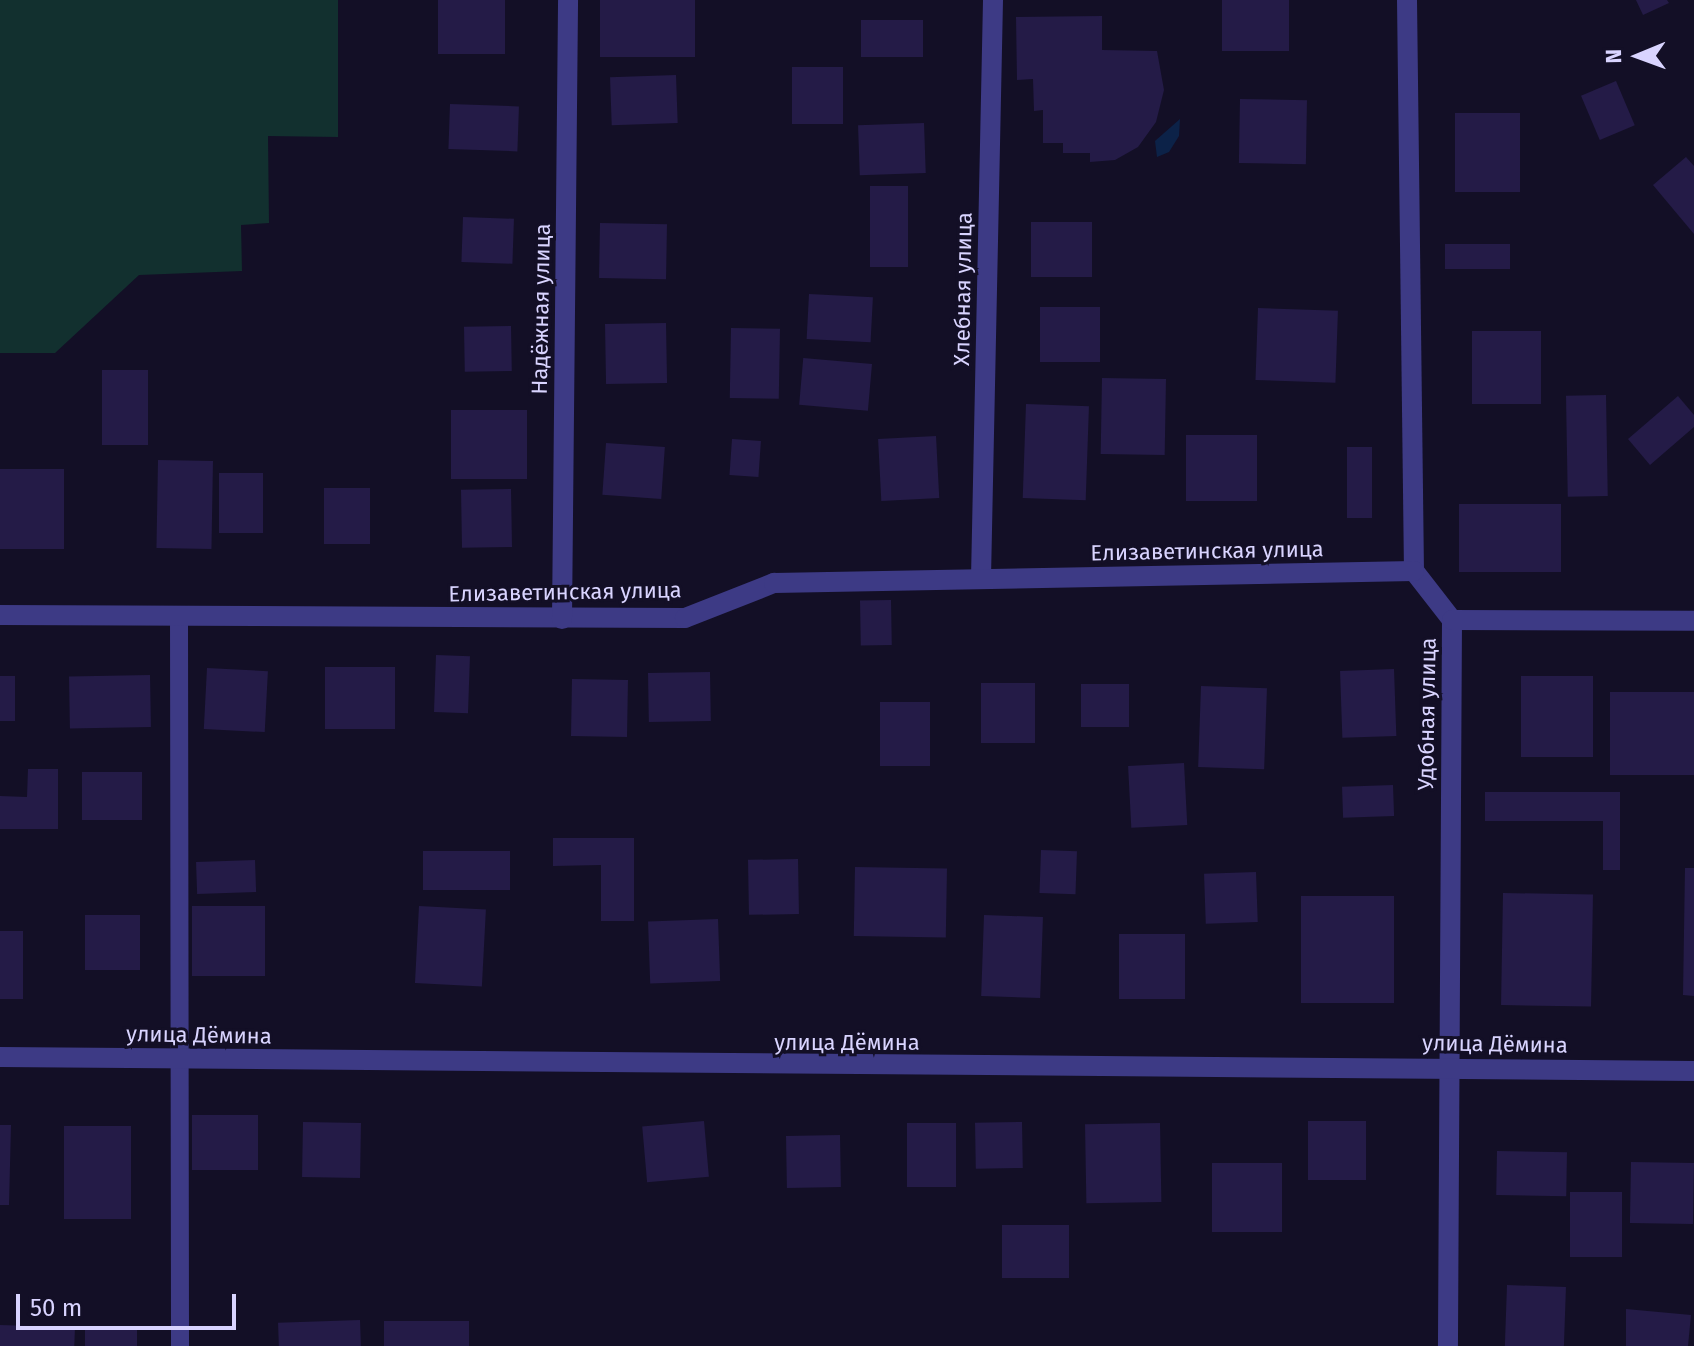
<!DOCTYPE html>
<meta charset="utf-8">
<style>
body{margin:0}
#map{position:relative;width:1694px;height:1346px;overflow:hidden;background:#130f26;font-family:"Fira Sans",sans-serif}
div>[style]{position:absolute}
.green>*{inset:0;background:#12302f}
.water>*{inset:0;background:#0c2248}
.building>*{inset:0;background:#241b47;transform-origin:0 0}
.lane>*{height:18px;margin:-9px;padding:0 9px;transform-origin:9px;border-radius:9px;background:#3d3a85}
.street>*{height:20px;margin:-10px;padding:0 10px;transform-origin:10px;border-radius:10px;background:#3d3a85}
span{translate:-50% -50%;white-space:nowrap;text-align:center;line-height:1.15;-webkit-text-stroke:6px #130f26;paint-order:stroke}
.street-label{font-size:22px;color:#d9d4ff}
.north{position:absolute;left:1598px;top:16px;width:80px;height:80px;-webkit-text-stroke:6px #130f26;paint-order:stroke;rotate:269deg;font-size:22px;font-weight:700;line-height:32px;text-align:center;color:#d9d4ff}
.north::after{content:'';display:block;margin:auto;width:28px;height:36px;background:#d9d4ff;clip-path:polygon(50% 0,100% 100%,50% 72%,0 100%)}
.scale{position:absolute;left:16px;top:1294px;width:220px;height:36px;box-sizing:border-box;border:4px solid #d9d4ff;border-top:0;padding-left:10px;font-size:24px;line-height:28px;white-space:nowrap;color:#d9d4ff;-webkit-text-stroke:6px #130f26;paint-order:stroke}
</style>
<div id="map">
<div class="green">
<div style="clip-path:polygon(0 0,338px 0,338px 137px,268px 136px,269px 223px,241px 225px,242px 271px,139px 275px,55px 353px,0 353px)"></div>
</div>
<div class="water">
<div style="clip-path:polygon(1180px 119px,1179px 136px,1169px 152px,1157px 157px,1155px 141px)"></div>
</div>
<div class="building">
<div style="left:438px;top:0;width:67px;height:54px"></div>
<div style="left:600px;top:0;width:95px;height:57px"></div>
<div style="left:1222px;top:0;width:67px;height:51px"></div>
<div style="clip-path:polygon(1636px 0,1667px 0,1669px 3px,1643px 15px)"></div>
<div style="clip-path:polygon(1102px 16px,1102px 50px,1157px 51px,1164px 90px,1156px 122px,1138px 147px,1115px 160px,1090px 162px,1090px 153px,1063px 153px,1063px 143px,1043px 143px,1043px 110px,1034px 111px,1033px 79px,1017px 80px,1016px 17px)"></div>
<div style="left:861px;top:20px;width:62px;height:37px"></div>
<div style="left:792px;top:67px;width:51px;height:57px"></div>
<div style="left:676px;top:75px;width:48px;height:66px;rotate:88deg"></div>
<div style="left:1616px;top:81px;width:48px;height:38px;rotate:67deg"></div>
<div style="left:1240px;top:99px;width:67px;height:64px;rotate:1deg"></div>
<div style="left:450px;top:104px;width:69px;height:45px;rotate:2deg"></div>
<div style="left:1455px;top:113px;width:65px;height:79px"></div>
<div style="left:924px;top:123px;width:50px;height:66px;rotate:88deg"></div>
<div style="clip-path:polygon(1686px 157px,1694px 166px,1694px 234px,1653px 185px)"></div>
<div style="left:870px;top:186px;width:38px;height:81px"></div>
<div style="left:463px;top:217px;width:51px;height:45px;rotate:2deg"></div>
<div style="left:1031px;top:222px;width:61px;height:55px"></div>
<div style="left:600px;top:223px;width:67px;height:55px;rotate:1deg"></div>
<div style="left:1510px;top:244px;width:25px;height:65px;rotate:90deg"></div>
<div style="left:809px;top:294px;width:64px;height:45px;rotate:3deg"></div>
<div style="left:1040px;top:307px;width:60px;height:55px"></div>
<div style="left:1258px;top:308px;width:80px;height:72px;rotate:2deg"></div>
<div style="left:666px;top:323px;width:60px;height:61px;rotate:89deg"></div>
<div style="left:511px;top:326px;width:45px;height:47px;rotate:89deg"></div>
<div style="left:731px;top:328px;width:49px;height:70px;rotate:1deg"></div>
<div style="left:1472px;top:331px;width:69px;height:73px"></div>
<div style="left:872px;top:364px;width:47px;height:69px;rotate:95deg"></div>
<div style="left:102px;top:370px;width:46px;height:75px"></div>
<div style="left:1102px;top:378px;width:64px;height:76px;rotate:1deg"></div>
<div style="left:1606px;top:395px;width:101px;height:40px;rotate:89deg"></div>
<div style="clip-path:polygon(1678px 396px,1694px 415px,1694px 427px,1650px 465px,1628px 439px)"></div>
<div style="left:1026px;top:404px;width:63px;height:94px;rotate:2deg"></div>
<div style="left:451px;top:410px;width:76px;height:69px"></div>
<div style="left:1186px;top:435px;width:71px;height:66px"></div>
<div style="left:936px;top:436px;width:62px;height:58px;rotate:87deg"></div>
<div style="left:732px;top:439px;width:29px;height:36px;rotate:4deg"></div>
<div style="left:606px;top:443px;width:59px;height:52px;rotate:4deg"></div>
<div style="left:1347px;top:447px;width:25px;height:71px"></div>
<div style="left:158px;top:460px;width:55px;height:88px;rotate:1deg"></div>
<div style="left:0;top:469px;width:64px;height:80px"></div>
<div style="left:219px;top:473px;width:44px;height:60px"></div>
<div style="left:324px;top:488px;width:46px;height:56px"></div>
<div style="left:511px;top:489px;width:58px;height:50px;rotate:89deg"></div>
<div style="left:1561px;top:504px;width:68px;height:102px;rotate:90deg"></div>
<div style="left:891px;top:600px;width:45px;height:31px;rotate:89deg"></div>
<div style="left:436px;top:655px;width:34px;height:57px;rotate:2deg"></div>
<div style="left:325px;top:667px;width:70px;height:62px"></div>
<div style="left:207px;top:668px;width:61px;height:61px;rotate:3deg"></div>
<div style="left:1394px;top:669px;width:67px;height:54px;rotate:88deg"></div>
<div style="left:710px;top:672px;width:49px;height:62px;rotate:89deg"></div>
<div style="left:150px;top:675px;width:52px;height:81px;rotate:89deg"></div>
<div style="left:0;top:676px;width:15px;height:45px"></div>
<div style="left:1521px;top:676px;width:72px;height:81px"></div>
<div style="left:572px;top:679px;width:56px;height:57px;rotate:1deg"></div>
<div style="left:981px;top:683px;width:54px;height:60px"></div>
<div style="left:1081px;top:684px;width:48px;height:43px"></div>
<div style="left:1201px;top:686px;width:66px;height:81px;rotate:2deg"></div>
<div style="left:1694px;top:692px;width:83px;height:84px;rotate:90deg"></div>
<div style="left:880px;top:702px;width:50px;height:64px"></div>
<div style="left:1184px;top:763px;width:62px;height:56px;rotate:87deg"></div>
<div style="clip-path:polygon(28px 769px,58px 769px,58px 829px,0 829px,0 796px,27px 797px)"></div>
<div style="left:82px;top:772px;width:60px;height:48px"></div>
<div style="left:1393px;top:785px;width:31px;height:51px;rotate:88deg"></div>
<div style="clip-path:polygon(1485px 792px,1620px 792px,1620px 870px,1603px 870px,1603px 821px,1485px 821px)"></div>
<div style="clip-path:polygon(553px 838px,634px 838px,634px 921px,601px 921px,601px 865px,553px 866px)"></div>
<div style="left:1041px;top:850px;width:36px;height:43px;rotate:2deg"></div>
<div style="left:510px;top:851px;width:39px;height:87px;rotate:90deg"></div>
<div style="left:798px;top:859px;width:55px;height:50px;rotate:89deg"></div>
<div style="left:255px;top:860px;width:32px;height:59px;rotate:88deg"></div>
<div style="left:855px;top:867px;width:92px;height:69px;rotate:1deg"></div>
<div style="clip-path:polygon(1685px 868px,1694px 868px,1694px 996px,1683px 995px)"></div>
<div style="left:1256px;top:872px;width:50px;height:52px;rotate:88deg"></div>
<div style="left:1503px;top:893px;width:90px;height:112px;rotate:1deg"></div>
<div style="left:1301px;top:896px;width:93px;height:107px"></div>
<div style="left:192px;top:906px;width:73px;height:70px"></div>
<div style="left:419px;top:906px;width:67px;height:77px;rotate:3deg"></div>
<div style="left:85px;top:915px;width:55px;height:55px"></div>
<div style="left:984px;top:915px;width:59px;height:81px;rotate:2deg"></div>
<div style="left:718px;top:919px;width:62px;height:70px;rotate:88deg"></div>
<div style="left:0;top:931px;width:23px;height:68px"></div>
<div style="left:1119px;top:934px;width:66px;height:65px"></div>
<div style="left:192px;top:1115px;width:66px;height:55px"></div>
<div style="left:704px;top:1121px;width:56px;height:62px;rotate:85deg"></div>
<div style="left:1308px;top:1121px;width:58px;height:59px"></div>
<div style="left:303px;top:1122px;width:58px;height:55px;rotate:1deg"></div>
<div style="left:1022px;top:1122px;width:46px;height:47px;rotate:89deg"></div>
<div style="left:907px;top:1123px;width:49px;height:64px"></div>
<div style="left:1160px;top:1123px;width:79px;height:75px;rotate:89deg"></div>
<div style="clip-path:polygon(0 1125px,11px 1125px,9px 1205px,0 1205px)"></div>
<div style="left:64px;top:1126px;width:67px;height:93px"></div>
<div style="left:840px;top:1135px;width:52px;height:54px;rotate:89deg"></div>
<div style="left:1497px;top:1151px;width:70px;height:44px;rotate:1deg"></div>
<div style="left:1631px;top:1162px;width:63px;height:61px;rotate:1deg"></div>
<div style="left:1282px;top:1163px;width:69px;height:70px;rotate:90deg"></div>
<div style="left:1570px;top:1192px;width:52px;height:65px"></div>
<div style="left:1002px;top:1225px;width:67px;height:53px"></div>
<div style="left:1507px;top:1285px;width:59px;height:61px;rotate:2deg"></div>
<div style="clip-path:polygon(1626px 1309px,1691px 1315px,1688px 1346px,1626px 1346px)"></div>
<div style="left:360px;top:1320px;width:26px;height:82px;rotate:88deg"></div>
<div style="left:469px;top:1321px;width:25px;height:85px;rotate:90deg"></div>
<div style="left:0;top:1325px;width:75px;height:21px;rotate:2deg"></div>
<div style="left:137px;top:1330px;width:16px;height:52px;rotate:90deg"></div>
</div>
<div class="lane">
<div style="left:179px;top:617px;width:729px;rotate:89.92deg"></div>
</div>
<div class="street">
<div style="left:1407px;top:0;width:571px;rotate:89.3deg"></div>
<div style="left:1414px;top:571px;width:62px;rotate:52.2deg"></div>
<div style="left:1452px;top:620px;width:726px;rotate:90.32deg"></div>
<div style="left:981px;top:578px;width:578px;rotate:-88.81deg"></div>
<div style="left:0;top:615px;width:685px;rotate:0.25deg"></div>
<div style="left:685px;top:618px;width:96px;rotate:-21.5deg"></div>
<div style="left:774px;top:583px;width:640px;rotate:-1.07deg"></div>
<div style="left:562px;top:619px;width:619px;rotate:-89.44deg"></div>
<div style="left:1452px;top:620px;width:242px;rotate:0.2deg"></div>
<div style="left:0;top:1057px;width:1694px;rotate:0.47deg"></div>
</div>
<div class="street-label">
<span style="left:963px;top:289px;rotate:-89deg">Хлебная улица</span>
<span style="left:541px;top:309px;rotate:-89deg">Надёжная улица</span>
<span style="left:1207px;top:551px;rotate:-1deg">Елизаветинская улица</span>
<span style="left:565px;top:592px;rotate:-1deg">Елизаветинская улица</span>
<span style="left:1427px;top:714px;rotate:-89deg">Удобная улица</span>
<span style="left:199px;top:1035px;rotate:1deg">улица Дёмина</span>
<span style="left:847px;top:1043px">улица Дёмина</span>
<span style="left:1495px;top:1044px;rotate:1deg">улица Дёмина</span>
</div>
<div class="north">N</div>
<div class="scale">50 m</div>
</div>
